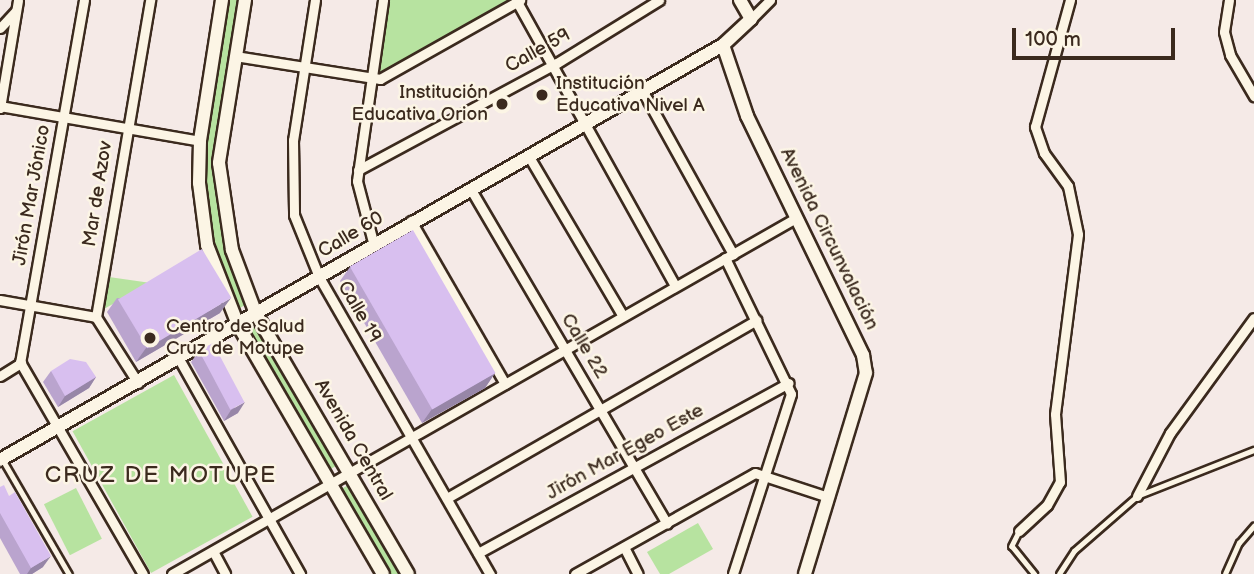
<!DOCTYPE html>
<meta charset="utf-8">
<style>
body{margin:0}
#map{position:relative;width:1254px;height:574px;overflow:hidden;background:#f5eae7;font-family:"Balsamiq Sans",sans-serif}
div>[style]{position:absolute}
.green>*{inset:0;background:#b7e3a0;transform-origin:0 0}
.roads{filter:drop-shadow(2px 0 #3b2a1e) drop-shadow(-2px 0 #3b2a1e) drop-shadow(0 2px #3b2a1e) drop-shadow(0 -2px #3b2a1e)}
.lane>*{height:4.5px;margin:-2.25px;padding:0 2.25px;transform-origin:2.25px;border-radius:2.25px;background:#fcf5e5}
.street>*{height:9px;margin:-4.5px;padding:0 4.5px;transform-origin:4.5px;border-radius:4.5px;background:#fcf5e5}
.secondary>*{height:12px;margin:-6px;padding:0 6px;transform-origin:6px;border-radius:6px;background:#fcf5e5}
.wall>*{inset:0;background:#baa4ce}
.shaded-wall>*{inset:0;background:#9786a7}
.building>*{inset:0;background:#d8bfef;transform-origin:0 0}
.dots>*{width:19px;height:19px;translate:-50% -50%;box-sizing:border-box;border:4px solid #fcf5e5;border-radius:50%}
span{translate:-50% -50%;white-space:nowrap;text-align:center;line-height:1.15;-webkit-text-stroke:5px #fcf5e5;paint-order:stroke}
.street-label{font-size:19px;color:#3b2a1e}
.poi-label{font-size:19px;color:#3b2a1e}
.left{translate:0 -50%;text-align:left}
.right{translate:-100% -50%;text-align:right}
.quarter-label{font-size:23px;color:#3b2a1e;letter-spacing:2px}
.scale{position:absolute;left:1012px;top:28px;width:163px;height:32px;box-sizing:border-box;border:4px solid #3b2a1e;border-top:0;padding-left:9px;font-size:21px;line-height:24px;white-space:nowrap;color:#3b2a1e;-webkit-text-stroke:5px #fcf5e5;paint-order:stroke}
</style>
<div id="map">
<div class="green">
<div style="clip-path:polygon(226px 0,241px 0,216px 175px,224px 242px,249px 303px,236px 310px,217px 267px,203px 194px,205px 133px)"></div>
<div style="clip-path:polygon(389px 0,507px 0,509px 4px,379px 76px)"></div>
<div style="clip-path:polygon(109px 277px,151px 283px,102px 310px)"></div>
<div style="left:258px;top:324px;width:162px;height:13px;rotate:60deg"></div>
<div style="left:174px;top:375px;width:162px;height:116px;rotate:61deg"></div>
<div style="left:350px;top:484px;width:104px;height:12px;rotate:60deg"></div>
<div style="left:76px;top:488px;width:57px;height:36px;rotate:63deg"></div>
<div style="clip-path:polygon(698px 523px,713px 549px,669px 574px,660px 574px,647px 552px)"></div>
</div>
<div class="roads">
<div class="lane">
<div style="left:3px;top:460px;width:132px;rotate:59.9deg"></div>
<div style="left:1019px;top:532px;width:16px;rotate:117deg"></div>
<div style="left:1012px;top:546px;width:36px;rotate:51deg"></div>
<div style="left:1059px;top:574px;width:27px;rotate:-57deg"></div>
<div style="left:1074px;top:551px;width:84px;rotate:-41.1deg"></div>
<div style="left:1137px;top:496px;width:126px;rotate:-21.5deg"></div>
<div style="left:1225px;top:574px;width:34px;rotate:-66deg"></div>
<div style="left:1239px;top:543px;width:23px;rotate:-49deg"></div>
</div>
<div class="street">
<div style="left:84px;top:0;width:368px;rotate:100deg"></div>
<div style="left:20px;top:362px;width:245px;rotate:59.9deg"></div>
<div style="left:315px;top:0;width:142px;rotate:98.9deg"></div>
<div style="left:293px;top:140px;width:75px;rotate:89.2deg"></div>
<div style="left:294px;top:215px;width:67px;rotate:68deg"></div>
<div style="left:319px;top:277px;width:343px;rotate:60.1deg"></div>
<div style="left:516px;top:0;width:327px;rotate:60.9deg"></div>
<div style="left:1229px;top:0;width:32px;rotate:99deg"></div>
<div style="left:1224px;top:32px;width:24px;rotate:75deg"></div>
<div style="left:1230px;top:55px;width:48px;rotate:59.7deg"></div>
<div style="left:751px;top:19px;width:27px;rotate:-45deg"></div>
<div style="left:0;top:28px;width:23px;rotate:-47deg"></div>
<div style="left:235px;top:56px;width:147px;rotate:9deg"></div>
<div style="left:380px;top:79px;width:161px;rotate:-29.4deg"></div>
<div style="left:642px;top:90px;width:188px;rotate:61deg"></div>
<div style="left:0;top:106px;width:203px;rotate:9.9deg"></div>
<div style="left:0;top:108px;width:109px;rotate:-80.5deg"></div>
<div style="left:528px;top:155px;width:187px;rotate:59.5deg"></div>
<div style="left:358px;top:170px;width:226px;rotate:-28.3deg"></div>
<div style="left:557px;top:63px;width:120px;rotate:-31.7deg"></div>
<div style="left:470px;top:188px;width:389px;rotate:59.6deg"></div>
<div style="left:411px;top:221px;width:188px;rotate:60deg"></div>
<div style="left:373px;top:242px;width:63px;rotate:-104.7deg"></div>
<div style="left:357px;top:181px;width:183px;rotate:-81.8deg"></div>
<div style="left:725px;top:258px;width:151px;rotate:64.1deg"></div>
<div style="left:791px;top:394px;width:189px;rotate:107.9deg"></div>
<div style="left:0;top:300px;width:97px;rotate:10deg"></div>
<div style="left:179px;top:359px;width:247px;rotate:60.6deg"></div>
<div style="left:0;top:376px;width:25px;rotate:-32deg"></div>
<div style="left:138px;top:383px;width:78px;rotate:-122.5deg"></div>
<div style="left:96px;top:317px;width:322px;rotate:-80.3deg"></div>
<div style="left:1137px;top:496px;width:71px;rotate:-62.4deg"></div>
<div style="left:1170px;top:433px;width:142px;rotate:-53.9deg"></div>
<div style="left:447px;top:498px;width:357px;rotate:-29.9deg"></div>
<div style="left:1019px;top:531px;width:38px;rotate:-43deg"></div>
<div style="left:1047px;top:505px;width:26px;rotate:-61deg"></div>
<div style="left:1060px;top:482px;width:68px;rotate:-94.2deg"></div>
<div style="left:1055px;top:414px;width:181px;rotate:-82.7deg"></div>
<div style="left:1078px;top:234px;width:49px;rotate:-101.8deg"></div>
<div style="left:1068px;top:186px;width:41px;rotate:-126deg"></div>
<div style="left:1044px;top:153px;width:28px;rotate:-109deg"></div>
<div style="left:1035px;top:127px;width:132px;rotate:-74.6deg"></div>
<div style="left:624px;top:547px;width:30px;rotate:63deg"></div>
<div style="left:213px;top:551px;width:26px;rotate:62deg"></div>
<div style="left:478px;top:553px;width:354px;rotate:-28.7deg"></div>
<div style="left:172px;top:574px;width:718px;rotate:-29.71deg"></div>
<div style="left:575px;top:574px;width:206px;rotate:-29.3deg"></div>
<div style="left:755px;top:473px;width:77px;rotate:18.2deg"></div>
</div>
<div class="secondary">
<div style="left:222px;top:0;width:143px;rotate:98.9deg"></div>
<div style="left:200px;top:141px;width:42px;rotate:91.4deg"></div>
<div style="left:199px;top:183px;width:63px;rotate:82.6deg"></div>
<div style="left:207px;top:245px;width:86px;rotate:68.8deg"></div>
<div style="left:238px;top:325px;width:288px;rotate:59.8deg"></div>
<div style="left:245px;top:0;width:165px;rotate:99.1deg"></div>
<div style="left:219px;top:163px;width:88px;rotate:81.5deg"></div>
<div style="left:232px;top:250px;width:68px;rotate:69.4deg"></div>
<div style="left:256px;top:314px;width:301px;rotate:59.7deg"></div>
<div style="left:723px;top:45px;width:75px;rotate:71.3deg"></div>
<div style="left:747px;top:116px;width:266px;rotate:64.1deg"></div>
<div style="left:863px;top:355px;width:18px;rotate:81deg"></div>
<div style="left:866px;top:373px;width:210px;rotate:106.9deg"></div>
<div style="left:0;top:460px;width:834px;rotate:-29.86deg"></div>
<div style="left:723px;top:45px;width:38px;rotate:-43deg"></div>
<div style="left:751px;top:19px;width:22px;rotate:-120deg"></div>
</div>
</div>
<div class="wall">
<div style="clip-path:polygon(350px 267px,495px 373px,485px 388px,422px 423px,340px 281px)"></div>
<div style="clip-path:polygon(117px 298px,220px 313px,136px 362px,107px 312px)"></div>
<div style="clip-path:polygon(199px 351px,238px 413px,224px 421px,191px 362px)"></div>
<div style="clip-path:polygon(51px 371px,96px 377px,89px 388px,58px 407px,43px 382px)"></div>
<div style="clip-path:polygon(0 487px,43px 567px,32px 574px,20px 574px,0 538px)"></div>
</div>
<div class="shaded-wall">
<div style="clip-path:polygon(231px 298px,220px 313px,136px 362px,146px 348px)"></div>
<div style="clip-path:polygon(495px 373px,485px 388px,422px 423px,432px 409px)"></div>
<div style="clip-path:polygon(96px 377px,89px 388px,58px 407px,65px 396px)"></div>
<div style="clip-path:polygon(245px 402px,238px 413px,224px 421px,231px 410px)"></div>
<div style="clip-path:polygon(51px 556px,43px 567px,32px 574px,27px 574px,31px 568px)"></div>
</div>
<div class="building">
<div style="left:413px;top:230px;width:165px;height:73px;rotate:60deg"></div>
<div style="left:202px;top:249px;width:57px;height:98px;rotate:59deg"></div>
<div style="left:213px;top:343px;width:67px;height:16px;rotate:62deg"></div>
<div style="clip-path:polygon(70px 359px,86px 362px,96px 377px,65px 396px,51px 371px)"></div>
<div style="clip-path:polygon(4px 485px,9px 496px,15px 492px,51px 556px,31px 568px,0 513px,0 487px)"></div>
</div>
<div class="dots">
<div style="left:542px;top:95px;background:#3b2a1e"></div>
<div style="left:502px;top:104px;background:#3b2a1e"></div>
<div style="left:150px;top:338px;background:#3b2a1e"></div>
</div>
<div class="street-label">
<span style="left:538px;top:51px;rotate:-29deg">Calle 59</span>
<span style="left:98px;top:194px;rotate:-81deg">Mar de Azov</span>
<span style="left:32px;top:195px;rotate:-80deg">Jirón Mar Jónico</span>
<span style="left:351px;top:235px;rotate:-31deg">Calle 60</span>
<span style="left:829px;top:239px;rotate:64deg">Avenida Circunvalación</span>
<span style="left:359px;top:312px;rotate:60deg">Calle 19</span>
<span style="left:584px;top:346px;rotate:59deg">Calle 22</span>
<span style="left:353px;top:440px;rotate:60deg">Avenida Central</span>
<span style="left:625px;top:452px;rotate:-29deg">Jirón Mar Egeo Este</span>
</div>
<div class="poi-label">
<span class="left" style="left:556px;top:95px">Institución<br>Educativa Nivel A</span>
<span class="right" style="left:488px;top:104px">Institución<br>Educativa Orion</span>
<span class="left" style="left:166px;top:338px">Centro de Salud<br>Cruz de Motupe</span>
</div>
<div class="quarter-label">
<span style="left:161px;top:475px">CRUZ DE MOTUPE</span>
</div>
<div class="scale">100 m</div>
</div>
